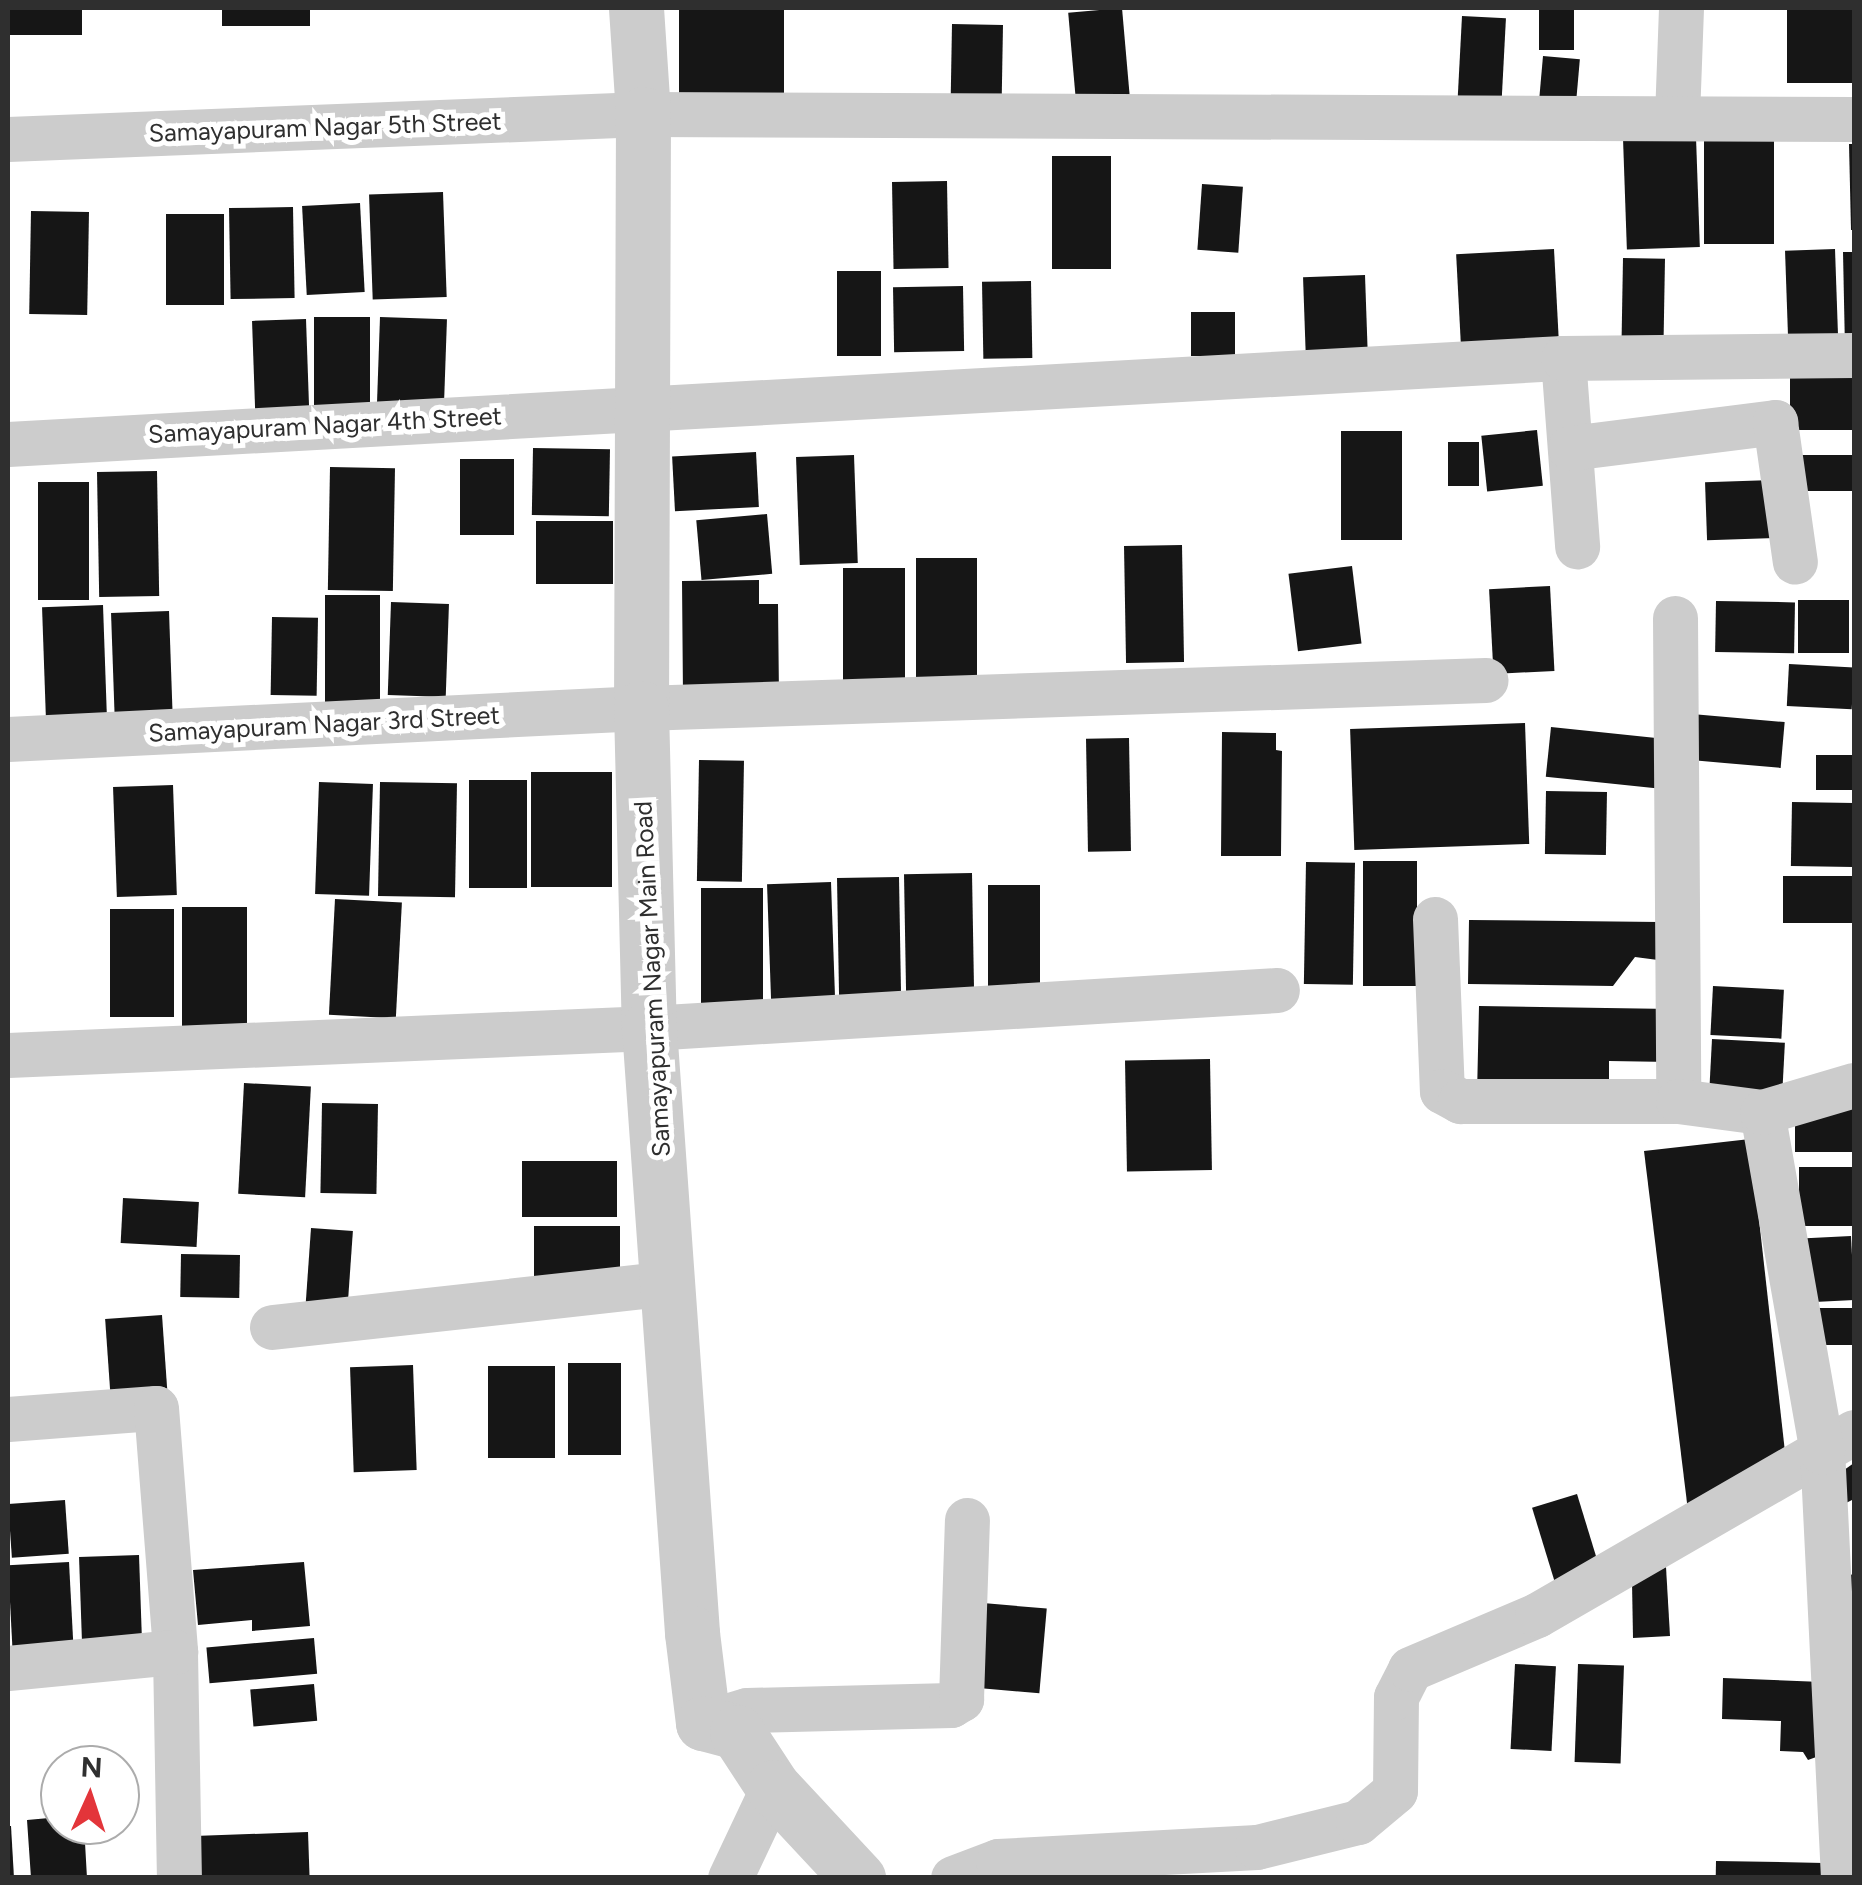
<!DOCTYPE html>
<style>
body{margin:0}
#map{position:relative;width:1862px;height:1885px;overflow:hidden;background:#fff;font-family:Figtree,sans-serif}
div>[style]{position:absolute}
.building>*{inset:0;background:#161616;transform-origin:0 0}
.minor>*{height:45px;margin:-22.5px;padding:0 22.5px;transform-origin:22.5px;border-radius:22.5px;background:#ccc}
.tertiary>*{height:55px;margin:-27.5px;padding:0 27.5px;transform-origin:27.5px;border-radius:27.5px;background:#ccc}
span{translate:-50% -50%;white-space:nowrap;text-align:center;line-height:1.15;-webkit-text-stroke:10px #fff;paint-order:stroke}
.street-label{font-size:25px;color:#2f2f2f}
.frame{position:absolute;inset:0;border:10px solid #2f2f2f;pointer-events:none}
.north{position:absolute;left:40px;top:1745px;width:100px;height:100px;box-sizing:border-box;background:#fff;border:2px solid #acacac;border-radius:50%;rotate:3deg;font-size:28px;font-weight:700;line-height:40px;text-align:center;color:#2f2f2f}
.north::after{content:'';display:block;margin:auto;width:35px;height:45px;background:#e3353a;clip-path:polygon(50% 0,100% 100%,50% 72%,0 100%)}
</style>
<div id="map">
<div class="building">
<div style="left:8px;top:8px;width:74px;height:27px"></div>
<div style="left:222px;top:8px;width:88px;height:18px"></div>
<div style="left:679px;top:8px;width:105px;height:101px"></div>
<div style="left:1122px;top:8px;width:99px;height:54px;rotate:85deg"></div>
<div style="left:1539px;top:8px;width:35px;height:42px"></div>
<div style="left:1787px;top:8px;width:67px;height:75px"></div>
<div style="left:1462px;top:16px;width:44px;height:89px;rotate:3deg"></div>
<div style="left:952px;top:24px;width:51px;height:73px;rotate:1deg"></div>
<div style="left:1543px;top:56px;width:37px;height:41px;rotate:5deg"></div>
<div style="left:1704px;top:136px;width:70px;height:108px"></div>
<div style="left:1696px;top:137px;width:110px;height:73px;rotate:88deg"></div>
<div style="clip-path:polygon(1849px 144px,1854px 144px,1854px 230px,1851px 230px)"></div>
<div style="left:1052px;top:156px;width:59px;height:113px"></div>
<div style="left:947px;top:181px;width:87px;height:55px;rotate:89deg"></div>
<div style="left:1202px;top:184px;width:41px;height:66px;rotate:4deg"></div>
<div style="left:443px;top:192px;width:105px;height:74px;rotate:88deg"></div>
<div style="left:360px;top:203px;width:89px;height:58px;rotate:87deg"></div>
<div style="left:293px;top:207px;width:91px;height:64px;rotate:89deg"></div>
<div style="left:31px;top:211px;width:58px;height:103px;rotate:1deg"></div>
<div style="left:166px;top:214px;width:58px;height:91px"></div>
<div style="left:1554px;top:249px;width:100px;height:98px;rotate:87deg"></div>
<div style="left:1835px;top:249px;width:95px;height:50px;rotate:88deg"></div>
<div style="clip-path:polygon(1843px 252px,1854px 252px,1854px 349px,1845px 349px)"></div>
<div style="left:1623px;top:258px;width:42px;height:81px;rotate:1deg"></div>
<div style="left:837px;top:271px;width:44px;height:85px"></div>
<div style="left:1365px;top:275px;width:83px;height:62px;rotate:88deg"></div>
<div style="left:1031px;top:281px;width:77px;height:49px;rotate:89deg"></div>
<div style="left:963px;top:286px;width:65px;height:70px;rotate:89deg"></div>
<div style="left:1191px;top:312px;width:44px;height:44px"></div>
<div style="left:314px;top:317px;width:56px;height:90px"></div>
<div style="left:380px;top:317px;width:67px;height:89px;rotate:2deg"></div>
<div style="left:306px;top:319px;width:89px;height:54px;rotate:88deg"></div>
<div style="left:1854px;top:370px;width:60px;height:64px;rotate:90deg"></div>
<div style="left:1537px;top:430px;width:56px;height:56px;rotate:84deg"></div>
<div style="left:1341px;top:431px;width:61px;height:109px"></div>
<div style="left:1479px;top:442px;width:44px;height:31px;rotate:90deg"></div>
<div style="left:533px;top:448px;width:77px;height:67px;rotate:1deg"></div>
<div style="left:756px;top:452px;width:55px;height:84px;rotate:87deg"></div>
<div style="left:854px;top:455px;width:108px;height:58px;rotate:88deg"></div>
<div style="left:1854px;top:455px;width:36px;height:59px;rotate:90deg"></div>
<div style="left:460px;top:459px;width:54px;height:76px"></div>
<div style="left:330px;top:467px;width:65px;height:123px;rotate:1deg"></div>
<div style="left:157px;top:471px;width:125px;height:60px;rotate:89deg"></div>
<div style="left:1773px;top:480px;width:58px;height:68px;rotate:88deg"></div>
<div style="left:38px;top:482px;width:51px;height:118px"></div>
<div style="left:767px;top:514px;width:60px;height:71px;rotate:85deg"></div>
<div style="left:536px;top:521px;width:77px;height:63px"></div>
<div style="left:1182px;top:545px;width:117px;height:58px;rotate:89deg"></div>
<div style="left:916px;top:558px;width:61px;height:119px"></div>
<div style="left:1352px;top:566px;width:78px;height:64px;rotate:83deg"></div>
<div style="left:843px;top:568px;width:62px;height:126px"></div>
<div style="clip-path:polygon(759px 580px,759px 604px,778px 604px,779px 697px,683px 698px,682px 581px)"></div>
<div style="left:1550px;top:586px;width:85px;height:61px;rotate:87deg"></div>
<div style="left:325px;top:595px;width:55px;height:122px"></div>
<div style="left:1798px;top:600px;width:51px;height:53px"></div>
<div style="left:1716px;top:601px;width:79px;height:51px;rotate:1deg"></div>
<div style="left:391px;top:602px;width:58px;height:93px;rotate:2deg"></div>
<div style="left:103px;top:605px;width:122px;height:61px;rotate:88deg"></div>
<div style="left:169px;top:611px;width:113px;height:58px;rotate:88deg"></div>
<div style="left:272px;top:617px;width:46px;height:78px;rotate:1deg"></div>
<div style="left:1789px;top:664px;width:65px;height:42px;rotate:3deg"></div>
<div style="left:1692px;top:714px;width:93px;height:46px;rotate:5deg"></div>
<div style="left:1525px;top:723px;width:121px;height:175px;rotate:88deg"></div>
<div style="left:1551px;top:727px;width:113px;height:50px;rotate:6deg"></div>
<div style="clip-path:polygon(1222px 732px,1276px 733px,1276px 750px,1282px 751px,1281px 856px,1221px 856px)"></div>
<div style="left:1129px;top:738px;width:113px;height:43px;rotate:89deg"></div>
<div style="left:1816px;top:755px;width:38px;height:35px"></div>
<div style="left:699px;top:760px;width:45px;height:121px;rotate:1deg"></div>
<div style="left:531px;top:772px;width:81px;height:115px"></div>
<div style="left:469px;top:780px;width:58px;height:108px"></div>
<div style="left:319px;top:782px;width:54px;height:112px;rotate:2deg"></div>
<div style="left:380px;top:782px;width:77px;height:114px;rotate:1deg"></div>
<div style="left:173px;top:785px;width:110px;height:60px;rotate:88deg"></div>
<div style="left:1546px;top:791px;width:61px;height:63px;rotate:1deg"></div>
<div style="left:1792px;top:802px;width:62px;height:64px;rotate:1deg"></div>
<div style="left:1363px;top:861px;width:54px;height:125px"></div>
<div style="left:1306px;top:862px;width:49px;height:122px;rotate:1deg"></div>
<div style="left:972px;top:873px;width:128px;height:68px;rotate:89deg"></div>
<div style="left:1854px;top:876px;width:47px;height:71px;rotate:90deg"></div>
<div style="left:899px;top:877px;width:127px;height:62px;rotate:89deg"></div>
<div style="left:831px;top:882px;width:126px;height:64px;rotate:88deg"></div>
<div style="left:988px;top:885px;width:52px;height:107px"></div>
<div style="left:763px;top:888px;width:128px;height:62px;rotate:90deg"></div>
<div style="left:335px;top:899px;width:67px;height:116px;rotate:3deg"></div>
<div style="left:247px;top:907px;width:120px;height:65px;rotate:90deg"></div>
<div style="left:110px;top:909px;width:64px;height:108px"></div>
<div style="clip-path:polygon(1469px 920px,1659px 922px,1658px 960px,1635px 957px,1613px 986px,1468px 984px)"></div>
<div style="left:1713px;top:986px;width:71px;height:49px;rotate:3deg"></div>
<div style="clip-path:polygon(1479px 1006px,1672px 1009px,1671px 1062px,1609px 1061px,1609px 1096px,1477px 1095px)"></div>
<div style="left:1712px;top:1039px;width:73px;height:55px;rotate:3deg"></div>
<div style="left:1210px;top:1059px;width:111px;height:85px;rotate:89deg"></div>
<div style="left:244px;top:1083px;width:67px;height:111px;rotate:3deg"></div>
<div style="left:1854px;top:1101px;width:51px;height:59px;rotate:90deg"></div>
<div style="left:322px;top:1103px;width:56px;height:90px;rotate:1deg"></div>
<div style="clip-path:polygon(1750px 1139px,1785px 1452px,1688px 1511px,1644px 1151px)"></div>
<div style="left:522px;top:1161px;width:95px;height:56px"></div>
<div style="left:1854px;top:1167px;width:59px;height:55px;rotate:90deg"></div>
<div style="left:123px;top:1198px;width:76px;height:45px;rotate:3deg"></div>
<div style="left:534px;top:1226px;width:86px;height:53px"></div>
<div style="left:311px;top:1228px;width:42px;height:74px;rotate:4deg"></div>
<div style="left:1851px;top:1236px;width:64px;height:45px;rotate:87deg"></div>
<div style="left:181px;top:1254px;width:59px;height:43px;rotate:1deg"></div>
<div style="left:1854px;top:1308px;width:37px;height:40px;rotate:90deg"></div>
<div style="left:162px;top:1315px;width:78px;height:57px;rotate:86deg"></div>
<div style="left:621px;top:1363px;width:92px;height:53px;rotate:90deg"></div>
<div style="left:413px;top:1365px;width:105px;height:63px;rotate:88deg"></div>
<div style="left:488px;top:1366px;width:67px;height:92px"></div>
<div style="clip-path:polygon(1854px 1463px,1854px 1499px,1846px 1503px,1844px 1470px)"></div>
<div style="left:1577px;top:1494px;width:85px;height:47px;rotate:73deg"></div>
<div style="left:65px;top:1500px;width:54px;height:57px;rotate:86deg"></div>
<div style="left:139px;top:1555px;width:102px;height:60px;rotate:88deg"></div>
<div style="left:69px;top:1562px;width:106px;height:61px;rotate:87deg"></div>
<div style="clip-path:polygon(304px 1562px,310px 1626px,252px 1631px,252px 1620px,198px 1625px,193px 1570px)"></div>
<div style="clip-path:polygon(1666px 1567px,1670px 1636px,1633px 1638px,1632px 1582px)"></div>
<div style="clip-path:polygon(1848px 1574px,1854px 1575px,1854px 1613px,1847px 1613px)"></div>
<div style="left:983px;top:1603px;width:64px;height:85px;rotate:5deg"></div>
<div style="left:314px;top:1638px;width:36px;height:108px;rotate:85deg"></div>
<div style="left:1515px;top:1664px;width:41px;height:85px;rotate:3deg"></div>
<div style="left:1578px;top:1664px;width:46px;height:98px;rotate:2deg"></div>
<div style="clip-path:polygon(1723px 1678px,1822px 1682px,1819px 1756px,1808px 1760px,1803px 1752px,1780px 1751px,1781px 1721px,1722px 1719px)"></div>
<div style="left:314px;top:1684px;width:37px;height:64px;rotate:85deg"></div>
<div style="clip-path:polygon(60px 1817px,60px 1825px,84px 1825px,87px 1878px,31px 1878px,27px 1820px)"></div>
<div style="clip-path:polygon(8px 1826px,11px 1826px,14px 1878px,8px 1878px)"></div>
<div style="left:308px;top:1832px;width:46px;height:114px;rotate:88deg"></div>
<div style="left:1716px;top:1861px;width:108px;height:17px;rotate:1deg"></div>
</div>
<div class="minor">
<div style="left:1677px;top:117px;width:109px;rotate:-87.9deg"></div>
<div style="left:8px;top:139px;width:635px;rotate:-2.25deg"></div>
<div style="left:643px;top:114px;width:1211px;rotate:0.24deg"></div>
<div style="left:1563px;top:358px;width:189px;rotate:85.7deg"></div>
<div style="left:8px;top:444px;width:1557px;rotate:-3.17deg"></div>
<div style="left:1563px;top:358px;width:291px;rotate:-0.6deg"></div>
<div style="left:1570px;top:448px;width:207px;rotate:-7.2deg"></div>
<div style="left:1775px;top:422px;width:141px;rotate:81.9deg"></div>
<div style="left:1675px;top:618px;width:483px;rotate:89.6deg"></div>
<div style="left:8px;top:739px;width:634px;rotate:-2.8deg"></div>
<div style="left:641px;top:708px;width:845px;rotate:-1.9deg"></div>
<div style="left:1435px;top:919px;width:172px;rotate:87.7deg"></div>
<div style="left:1442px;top:1091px;width:21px;rotate:29deg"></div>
<div style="left:1460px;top:1101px;width:218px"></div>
<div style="left:1678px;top:1101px;width:85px;rotate:7.5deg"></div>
<div style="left:8px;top:1055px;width:642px;rotate:-2.41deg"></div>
<div style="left:649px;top:1028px;width:629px;rotate:-3.46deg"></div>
<div style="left:272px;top:1327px;width:399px;rotate:-6.3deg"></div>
<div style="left:8px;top:1419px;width:148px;rotate:-4.3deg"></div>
<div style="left:156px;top:1408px;width:245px;rotate:85.5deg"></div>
<div style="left:175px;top:1652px;width:226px;rotate:89deg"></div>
<div style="left:8px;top:1668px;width:168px;rotate:-5.5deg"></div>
<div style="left:703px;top:1723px;width:46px;rotate:-16.5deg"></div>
<div style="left:747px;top:1710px;width:204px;rotate:-1.4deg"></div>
<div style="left:951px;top:1705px;width:12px;rotate:-31deg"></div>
<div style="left:961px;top:1699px;width:179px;rotate:-88.1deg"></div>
<div style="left:730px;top:1878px;width:101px;rotate:-64.7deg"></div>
<div style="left:953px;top:1878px;width:48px;rotate:-20.7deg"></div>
<div style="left:998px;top:1861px;width:259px;rotate:-3.1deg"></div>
<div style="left:1257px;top:1847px;width:104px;rotate:-13.9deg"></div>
<div style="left:1358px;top:1822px;width:48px;rotate:-40deg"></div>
<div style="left:1395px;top:1791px;width:94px;rotate:-89.4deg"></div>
<div style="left:1396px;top:1697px;width:31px;rotate:-63deg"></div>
<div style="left:1410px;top:1669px;width:138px;rotate:-23deg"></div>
<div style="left:1537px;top:1615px;width:366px;rotate:-30deg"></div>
<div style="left:1843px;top:1878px;width:427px;rotate:-92.8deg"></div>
<div style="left:1822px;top:1452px;width:345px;rotate:-100deg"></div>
<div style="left:1762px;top:1112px;width:96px;rotate:-16.4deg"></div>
</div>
<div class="tertiary">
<div style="left:636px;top:8px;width:106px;rotate:86.2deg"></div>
<div style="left:643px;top:114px;width:594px;rotate:90.19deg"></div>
<div style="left:641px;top:708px;width:320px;rotate:88.6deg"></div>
<div style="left:649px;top:1028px;width:607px;rotate:85.93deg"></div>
<div style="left:692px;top:1633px;width:91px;rotate:83deg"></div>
<div style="left:703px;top:1723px;width:35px;rotate:15deg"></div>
<div style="left:737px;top:1732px;width:66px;rotate:56.8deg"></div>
<div style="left:773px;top:1787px;width:125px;rotate:47deg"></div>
</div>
<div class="street-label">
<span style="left:325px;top:127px;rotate:-2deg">Samayapuram Nagar 5th Street</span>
<span style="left:325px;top:425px;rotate:-3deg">Samayapuram Nagar 4th Street</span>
<span style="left:324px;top:724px;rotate:-3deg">Samayapuram Nagar 3rd Street</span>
<span style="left:652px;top:979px;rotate:-93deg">Samayapuram Nagar Main Road</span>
</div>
<div class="frame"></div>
<div class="north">N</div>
</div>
